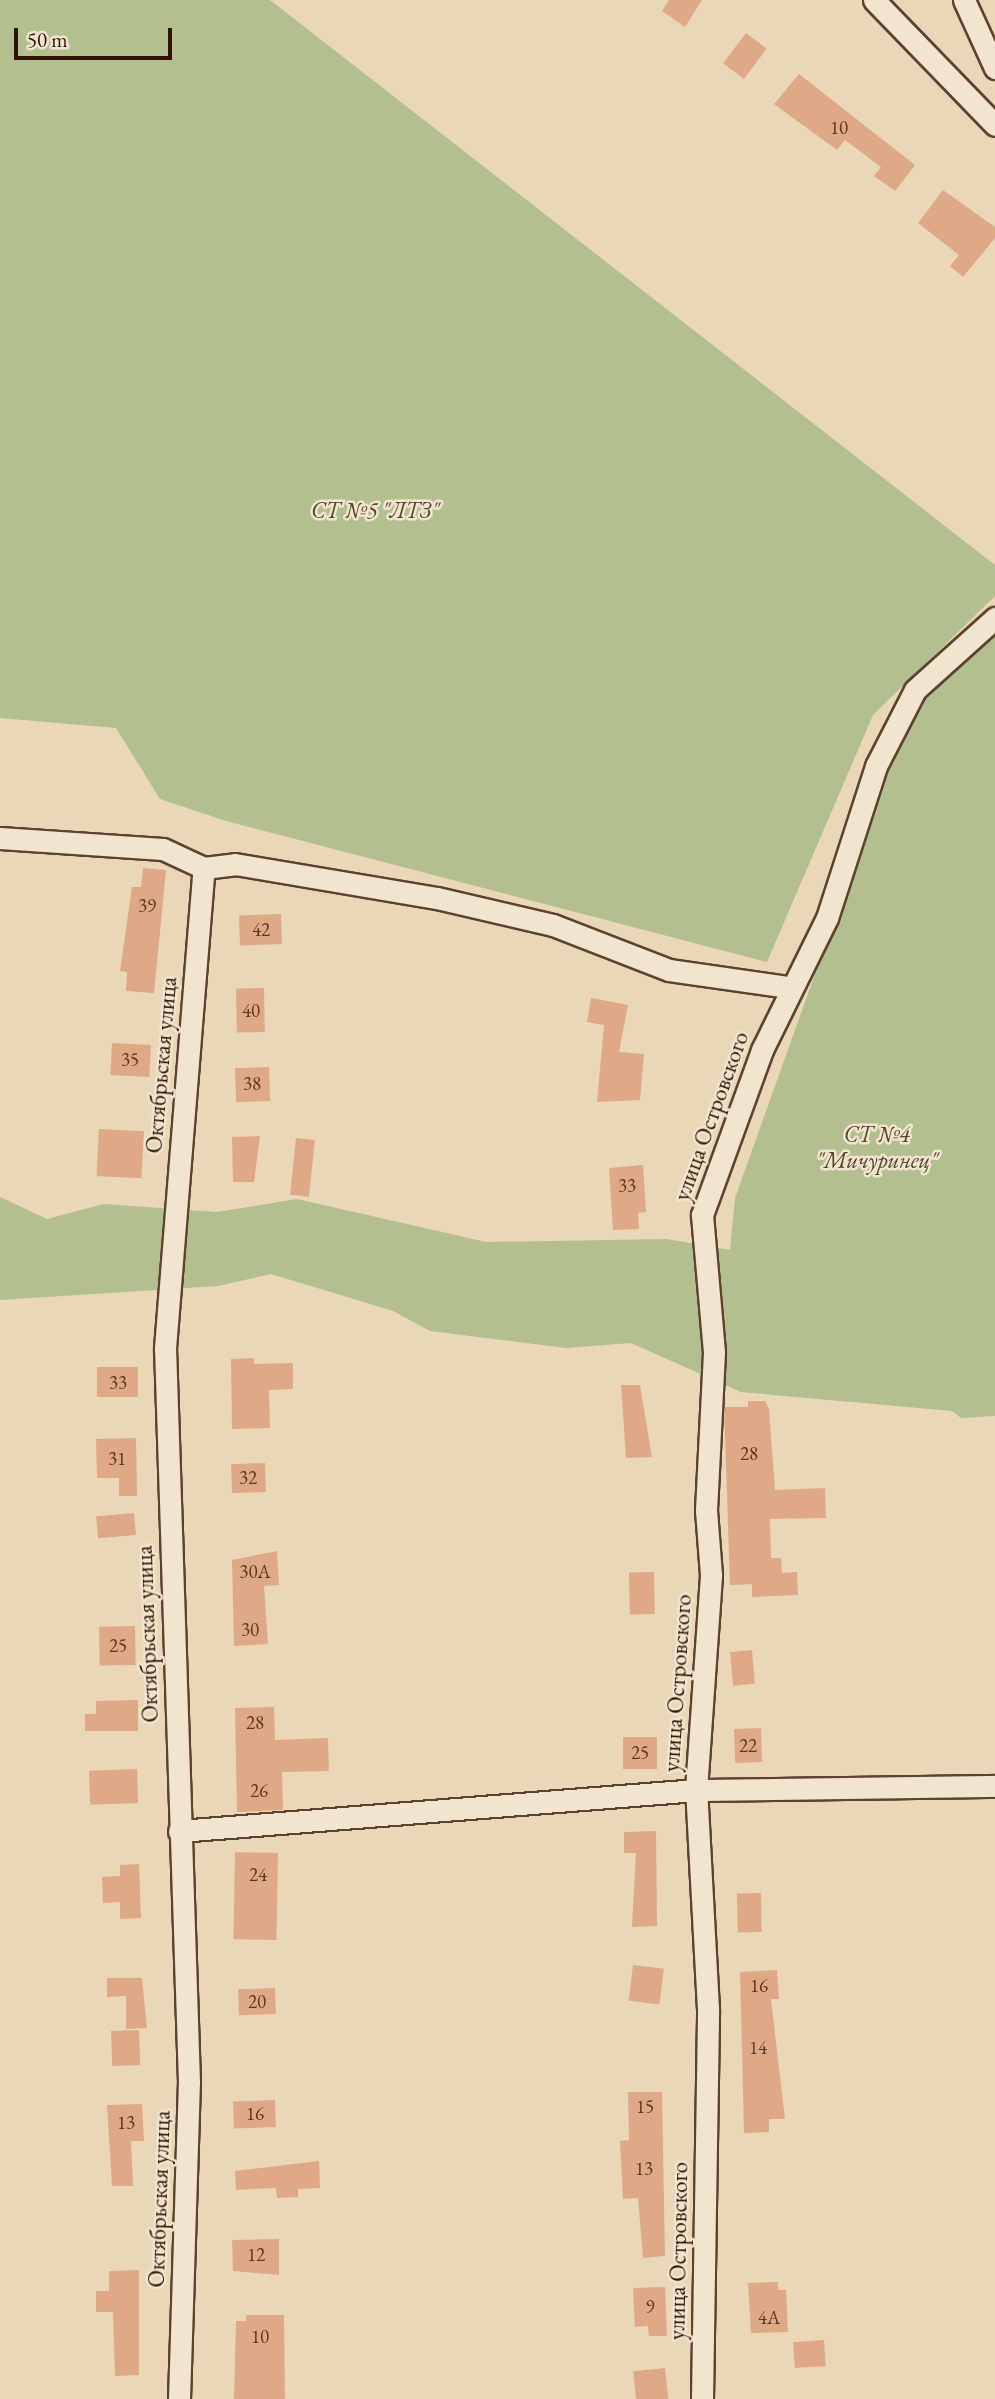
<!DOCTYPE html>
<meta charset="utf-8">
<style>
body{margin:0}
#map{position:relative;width:995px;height:2399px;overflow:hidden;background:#e9d7b7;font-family:"EB Garamond",serif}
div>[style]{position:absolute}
.green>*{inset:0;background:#b4bf90}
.building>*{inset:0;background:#dfa987;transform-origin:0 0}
.roads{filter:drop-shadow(2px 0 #5d422e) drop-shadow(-2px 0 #5d422e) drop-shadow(0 2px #5d422e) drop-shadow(0 -2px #5d422e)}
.minor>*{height:21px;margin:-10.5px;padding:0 10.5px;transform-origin:10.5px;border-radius:10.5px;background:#f1e5d0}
span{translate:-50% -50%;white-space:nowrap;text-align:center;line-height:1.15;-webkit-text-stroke:5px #f1e5d0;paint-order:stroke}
.number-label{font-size:19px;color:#5a3722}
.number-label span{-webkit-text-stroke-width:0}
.park-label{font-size:23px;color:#56452b;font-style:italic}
.street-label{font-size:23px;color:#2e1100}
.scale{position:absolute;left:14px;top:28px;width:158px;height:32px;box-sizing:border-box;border:4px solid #2e1100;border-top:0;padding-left:9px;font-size:21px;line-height:24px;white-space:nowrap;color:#2e1100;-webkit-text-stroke:5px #f1e5d0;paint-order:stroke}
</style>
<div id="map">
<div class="green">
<div style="clip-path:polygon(0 0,270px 0,995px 565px,995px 596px,873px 715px,767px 962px,226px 821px,160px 799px,116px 728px,0 718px)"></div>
<div style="clip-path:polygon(995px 622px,995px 1416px,961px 1418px,952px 1411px,741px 1392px,631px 1343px,566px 1348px,430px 1331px,393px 1311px,271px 1274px,218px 1286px,0 1300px,0 1197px,47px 1219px,104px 1204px,217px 1212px,297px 1199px,486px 1242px,667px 1239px,730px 1250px,735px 1198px,911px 705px)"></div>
</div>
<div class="building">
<div style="clip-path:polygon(669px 0,702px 0,685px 27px,662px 11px)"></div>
<div style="left:746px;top:33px;width:26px;height:38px;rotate:37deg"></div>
<div style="clip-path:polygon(799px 74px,915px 165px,895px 191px,874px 176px,881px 167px,845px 140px,837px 150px,774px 104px)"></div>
<div style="clip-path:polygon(943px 190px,995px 227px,995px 238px,963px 277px,950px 266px,959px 255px,918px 223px)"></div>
<div style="clip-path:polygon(143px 868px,166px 870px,154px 993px,126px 991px,127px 972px,120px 971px,132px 887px,141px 887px)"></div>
<div style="left:281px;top:914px;width:30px;height:42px;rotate:88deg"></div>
<div style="left:264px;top:988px;width:44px;height:28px;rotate:89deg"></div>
<div style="clip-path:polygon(591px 998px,628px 1005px,619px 1052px,644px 1054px,640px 1100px,597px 1102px,604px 1025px,587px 1022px)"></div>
<div style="left:112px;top:1043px;width:39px;height:32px;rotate:3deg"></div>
<div style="left:269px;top:1067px;width:34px;height:34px;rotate:88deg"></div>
<div style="left:99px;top:1129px;width:45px;height:47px;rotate:3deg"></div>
<div style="clip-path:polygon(260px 1136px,254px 1182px,233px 1182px,232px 1137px)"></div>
<div style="left:296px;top:1138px;width:19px;height:57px;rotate:6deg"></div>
<div style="clip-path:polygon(643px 1165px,646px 1212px,638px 1213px,639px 1229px,613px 1230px,609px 1168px)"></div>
<div style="clip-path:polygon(254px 1358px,254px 1364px,293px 1363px,293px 1389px,269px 1390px,270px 1428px,232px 1429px,231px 1359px)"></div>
<div style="left:138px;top:1367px;width:30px;height:41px;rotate:90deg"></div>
<div style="clip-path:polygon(621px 1385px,640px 1385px,652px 1457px,626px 1458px)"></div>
<div style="clip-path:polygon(748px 1401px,765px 1401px,769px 1409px,775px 1490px,825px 1488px,826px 1518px,770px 1519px,771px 1558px,781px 1558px,782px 1573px,797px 1572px,798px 1595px,752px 1597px,752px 1584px,730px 1585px,724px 1407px,748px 1407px)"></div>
<div style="clip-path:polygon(136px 1438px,137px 1496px,119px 1496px,119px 1478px,97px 1478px,96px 1439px)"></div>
<div style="left:265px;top:1463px;width:29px;height:34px;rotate:88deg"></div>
<div style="left:134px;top:1513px;width:22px;height:38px;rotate:85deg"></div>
<div style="clip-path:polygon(277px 1551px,279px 1585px,264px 1586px,268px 1644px,234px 1646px,232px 1560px)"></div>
<div style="left:654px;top:1572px;width:42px;height:25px;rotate:89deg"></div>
<div style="left:135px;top:1626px;width:39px;height:36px;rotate:89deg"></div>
<div style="left:752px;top:1650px;width:34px;height:22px;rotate:85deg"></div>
<div style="clip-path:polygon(138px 1700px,138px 1731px,85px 1731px,85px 1714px,96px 1714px,96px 1701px)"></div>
<div style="clip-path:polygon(274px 1707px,275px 1740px,328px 1738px,329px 1771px,282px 1772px,283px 1810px,237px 1812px,235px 1708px)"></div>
<div style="left:761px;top:1728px;width:34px;height:27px;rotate:88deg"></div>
<div style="left:623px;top:1737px;width:34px;height:32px"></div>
<div style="left:137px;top:1769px;width:34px;height:48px;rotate:88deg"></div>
<div style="clip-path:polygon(656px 1831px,657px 1926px,632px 1927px,636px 1853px,624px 1853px,624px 1832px)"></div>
<div style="left:278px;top:1853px;width:87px;height:43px;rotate:91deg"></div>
<div style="clip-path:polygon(139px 1864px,141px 1918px,120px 1919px,120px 1902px,103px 1903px,102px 1877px,120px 1876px,120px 1865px)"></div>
<div style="left:761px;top:1893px;width:39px;height:24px;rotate:89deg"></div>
<div style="left:633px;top:1965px;width:31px;height:36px;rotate:7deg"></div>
<div style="clip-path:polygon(777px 1970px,779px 1999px,771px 1999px,785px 2119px,769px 2119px,769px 2132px,744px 2133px,740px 1972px)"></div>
<div style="clip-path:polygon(107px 1978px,142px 1978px,147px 2028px,126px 2029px,126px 1996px,107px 1997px)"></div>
<div style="left:275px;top:1988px;width:26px;height:37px;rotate:88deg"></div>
<div style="left:139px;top:2030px;width:35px;height:28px;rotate:88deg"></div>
<div style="clip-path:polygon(628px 2092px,662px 2092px,665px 2256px,643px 2258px,638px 2198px,623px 2199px,620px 2141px,629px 2140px)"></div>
<div style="left:275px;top:2100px;width:27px;height:42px;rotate:88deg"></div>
<div style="clip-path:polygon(142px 2104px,144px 2141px,131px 2141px,133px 2186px,112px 2186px,107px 2105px)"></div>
<div style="clip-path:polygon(319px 2161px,320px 2188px,298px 2189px,298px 2197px,277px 2198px,276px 2188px,236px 2190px,235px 2171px)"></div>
<div style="clip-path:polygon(279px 2239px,279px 2275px,233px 2271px,232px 2240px)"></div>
<div style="clip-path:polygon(139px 2270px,139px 2375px,115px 2376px,113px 2312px,96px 2312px,96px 2291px,109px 2291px,109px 2271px)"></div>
<div style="clip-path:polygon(778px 2282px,778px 2290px,786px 2290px,788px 2332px,751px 2333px,748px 2283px)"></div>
<div style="clip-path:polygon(665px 2287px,667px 2336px,649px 2336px,648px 2326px,635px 2327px,633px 2288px)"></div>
<div style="clip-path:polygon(246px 2315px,284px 2315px,285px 2399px,234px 2399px,236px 2321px,246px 2321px)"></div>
<div style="left:824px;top:2340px;width:26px;height:31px;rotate:86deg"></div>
<div style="left:665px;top:2368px;width:31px;height:32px;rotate:84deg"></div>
</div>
<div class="roads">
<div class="minor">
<div style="left:874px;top:0;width:174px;rotate:45.9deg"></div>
<div style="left:964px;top:0;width:75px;rotate:65.5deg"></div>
<div style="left:0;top:838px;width:163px;rotate:3.9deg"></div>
<div style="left:163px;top:849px;width:45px;rotate:24.9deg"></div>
<div style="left:204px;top:868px;width:31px;rotate:-7deg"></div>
<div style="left:235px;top:864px;width:205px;rotate:9.6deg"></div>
<div style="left:437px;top:898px;width:119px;rotate:13.1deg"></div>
<div style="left:553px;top:925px;width:124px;rotate:21.2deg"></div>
<div style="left:669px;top:970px;width:121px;rotate:8.1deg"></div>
<div style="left:179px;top:1831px;width:519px;rotate:-4.53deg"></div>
<div style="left:696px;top:1790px;width:299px;rotate:-0.8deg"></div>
<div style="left:179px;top:2399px;width:317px;rotate:-88.2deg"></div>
<div style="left:189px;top:2082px;width:734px;rotate:-91.87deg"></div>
<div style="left:165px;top:1348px;width:482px;rotate:-85.4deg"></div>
<div style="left:702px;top:2399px;width:390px;rotate:-89.1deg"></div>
<div style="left:708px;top:2009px;width:219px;rotate:-93.1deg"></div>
<div style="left:696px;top:1790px;width:216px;rotate:-86deg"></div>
<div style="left:711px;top:1575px;width:65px;rotate:-94.4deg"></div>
<div style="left:706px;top:1510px;width:158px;rotate:-87.1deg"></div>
<div style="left:714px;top:1352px;width:138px;rotate:-95deg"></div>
<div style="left:702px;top:1215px;width:176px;rotate:-70deg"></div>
<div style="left:762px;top:1050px;width:147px;rotate:-63.8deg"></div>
<div style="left:827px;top:918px;width:160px;rotate:-72.1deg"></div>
<div style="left:876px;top:766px;width:85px;rotate:-62.8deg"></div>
<div style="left:915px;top:690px;width:108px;rotate:-42deg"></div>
</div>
</div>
<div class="number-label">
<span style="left:839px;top:128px">10</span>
<span style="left:147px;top:906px">39</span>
<span style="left:261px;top:930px">42</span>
<span style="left:251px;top:1011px">40</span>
<span style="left:130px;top:1060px">35</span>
<span style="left:252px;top:1084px">38</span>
<span style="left:627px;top:1186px">33</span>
<span style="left:118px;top:1383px">33</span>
<span style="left:749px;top:1454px">28</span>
<span style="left:117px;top:1459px">31</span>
<span style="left:248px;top:1478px">32</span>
<span style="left:255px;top:1572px">30А</span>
<span style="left:250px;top:1630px">30</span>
<span style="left:118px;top:1646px">25</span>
<span style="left:255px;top:1723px">28</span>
<span style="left:748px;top:1746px">22</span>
<span style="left:640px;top:1753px">25</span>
<span style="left:259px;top:1791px">26</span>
<span style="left:258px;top:1875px">24</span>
<span style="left:759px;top:1986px">16</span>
<span style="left:257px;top:2002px">20</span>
<span style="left:758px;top:2048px">14</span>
<span style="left:645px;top:2107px">15</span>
<span style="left:255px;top:2114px">16</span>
<span style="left:126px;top:2123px">13</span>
<span style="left:644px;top:2169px">13</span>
<span style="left:256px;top:2255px">12</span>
<span style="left:650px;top:2307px">9</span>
<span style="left:769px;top:2318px">4А</span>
<span style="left:260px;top:2337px">10</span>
</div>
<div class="park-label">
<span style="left:375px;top:510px">СТ №5 "ЛТЗ"</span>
<span style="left:877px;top:1147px">СТ №4<br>"Мичуринец"</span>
</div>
<div class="street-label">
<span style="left:161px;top:1065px;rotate:-85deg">Октябрьская улица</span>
<span style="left:711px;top:1116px;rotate:-70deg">улица Островского</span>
<span style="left:147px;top:1634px;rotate:-92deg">Октябрьская улица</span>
<span style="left:677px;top:1683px;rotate:-86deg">улица Островского</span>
<span style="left:159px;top:2199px;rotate:-88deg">Октябрьская улица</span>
<span style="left:678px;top:2251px;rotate:-89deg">улица Островского</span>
</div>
<div class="scale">50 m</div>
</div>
